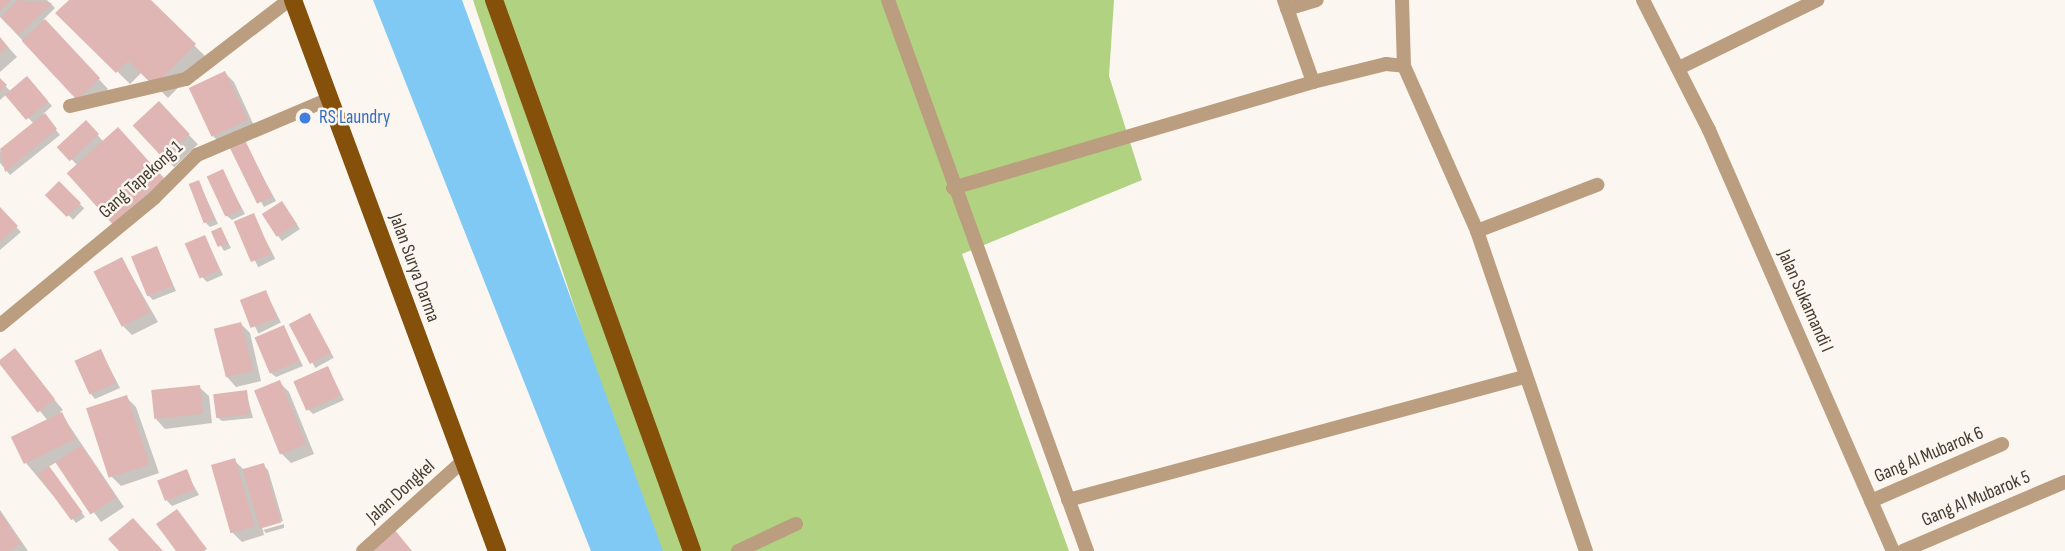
<!DOCTYPE html>
<style>
body{margin:0}
#map{position:relative;width:2065px;height:551px;overflow:hidden;background:#fbf6f0;font-family:"Sofia Sans Condensed",sans-serif}
div>[style]{position:absolute}
.green>*{inset:0;background:#b1d281}
.water>*{inset:0;background:#7fc9f4}
.shadow>*{inset:0;background:#0003;transform-origin:0 0}
.building>*{inset:0;background:#dfb6b4;transform-origin:0 0}
.lane>*{height:14px;margin:-7px;padding:0 7px;transform-origin:7px;border-radius:7px;background:#bb9d7f}
.street>*{height:14px;margin:-7px;padding:0 7px;transform-origin:7px;border-radius:7px;background:#bb9d7f}
.primary>*{height:18px;margin:-9px;padding:0 9px;transform-origin:9px;border-radius:9px;background:#84500a}
.dots>*{width:19px;height:19px;translate:-50% -50%;box-sizing:border-box;border:4px solid #fbf6f0;border-radius:50%}
span{translate:-50% -50%;white-space:nowrap;text-align:center;line-height:1.15;-webkit-text-stroke:5px #fbf6f0;paint-order:stroke}
.shop-label{font-size:19px;color:#366cbe}
.left{translate:0 -50%;text-align:left}
.street-label{font-size:19px;color:#453b2f}
</style>
<div id="map">
<div class="green">
<div style="clip-path:polygon(473px 0,1114px 0,1109px 76px,1142px 180px,962px 254px,1069px 551px,655px 551px)"></div>
</div>
<div class="water">
<div style="clip-path:polygon(373px 0,462px 0,663px 551px,591px 551px)"></div>
</div>
<div class="shadow">
<div style="clip-path:polygon(0 0,47px 0,55px 8px,43px 20px,108px 89px,88px 108px,0 17px)"></div>
<div style="clip-path:polygon(71px 0,148px 0,207px 58px,168px 98px,142px 72px,130px 84px,58px 13px)"></div>
<div style="clip-path:polygon(0 38px,17px 57px,0 72px)"></div>
<div style="clip-path:polygon(225px 73px,234px 82px,256px 130px,241px 137px,276px 201px,264px 207px,229px 142px,222px 145px,213px 136px)"></div>
<div style="clip-path:polygon(0 80px,11px 92px,32px 83px,52px 106px,43px 114px,60px 135px,10px 175px,0 163px,0 152px,34px 124px,7px 94px,0 100px)"></div>
<div style="left:159px;top:104px;width:56px;height:33px;rotate:46deg"></div>
<div style="clip-path:polygon(86px 123px,104px 142px,128px 139px,172px 189px,122px 232px,69px 173px,77px 165px,60px 147px)"></div>
<div style="clip-path:polygon(222px 171px,245px 214px,232px 220px,227px 216px)"></div>
<div style="clip-path:polygon(199px 182px,218px 224px,210px 227px,205px 222px)"></div>
<div style="left:59px;top:184px;width:35px;height:16px;rotate:44deg"></div>
<div style="clip-path:polygon(286px 208px,300px 229px,282px 241px,278px 236px)"></div>
<div style="clip-path:polygon(1px 211px,21px 232px,0 250px,0 212px)"></div>
<div style="left:253px;top:215px;width:49px;height:19px;rotate:63deg"></div>
<div style="clip-path:polygon(221px 229px,231px 248px,224px 251px,213px 232px)"></div>
<div style="clip-path:polygon(205px 237px,223px 275px,207px 282px,202px 277px)"></div>
<div style="clip-path:polygon(157px 248px,176px 291px,153px 300px,148px 295px)"></div>
<div style="clip-path:polygon(122px 259px,158px 322px,132px 335px,123px 326px)"></div>
<div style="left:266px;top:292px;width:34px;height:25px;rotate:64deg"></div>
<div style="left:310px;top:315px;width:49px;height:21px;rotate:61deg"></div>
<div style="clip-path:polygon(241px 324px,250px 333px,261px 381px,236px 387px,227px 377px)"></div>
<div style="clip-path:polygon(284px 327px,303px 366px,276px 377px,271px 373px)"></div>
<div style="clip-path:polygon(14px 351px,63px 410px,60px 412px,124px 507px,101px 522px,57px 462px,48px 467px,85px 517px,76px 523px,26px 463px,14px 438px,48px 421px,0 361px)"></div>
<div style="clip-path:polygon(101px 351px,120px 388px,95px 399px,91px 394px)"></div>
<div style="clip-path:polygon(328px 368px,344px 400px,313px 414px,308px 409px)"></div>
<div style="clip-path:polygon(279px 382px,289px 392px,314px 454px,291px 463px,282px 454px)"></div>
<div style="clip-path:polygon(199px 387px,209px 396px,212px 423px,165px 429px,156px 419px)"></div>
<div style="clip-path:polygon(246px 392px,253px 418px,222px 421px,217px 417px)"></div>
<div style="clip-path:polygon(126px 397px,136px 407px,159px 473px,121px 486px,112px 477px)"></div>
<div style="clip-path:polygon(234px 460px,244px 470px,263px 465px,268px 470px,283px 521px,262px 527px,264px 535px,242px 542px,232px 532px)"></div>
<div style="clip-path:polygon(186px 472px,199px 495px,172px 506px,167px 501px)"></div>
<div style="clip-path:polygon(0 510px,28px 551px,0 551px)"></div>
<div style="clip-path:polygon(284px 524px,284px 528px,266px 533px,263px 530px)"></div>
</div>
<div class="building">
<div style="clip-path:polygon(0 0,11px 0,0 11px)"></div>
<div style="clip-path:polygon(18px 0,52px 3px,19px 35px,1px 17px)"></div>
<div style="clip-path:polygon(69px 0,151px 0,196px 44px,154px 86px,128px 61px,116px 73px,55px 13px)"></div>
<div style="left:45px;top:19px;width:81px;height:32px;rotate:47deg"></div>
<div style="clip-path:polygon(0 37px,8px 47px,0 54px)"></div>
<div style="left:225px;top:71px;width:54px;height:40px;rotate:65deg"></div>
<div style="left:27px;top:76px;width:33px;height:29px;rotate:50deg"></div>
<div style="clip-path:polygon(0 78px,7px 85px,0 92px)"></div>
<div style="left:159px;top:101px;width:45px;height:36px;rotate:47deg"></div>
<div style="clip-path:polygon(45px 113px,57px 129px,5px 172px,0 149px)"></div>
<div style="left:86px;top:120px;width:19px;height:40px;rotate:47deg"></div>
<div style="left:118px;top:127px;width:69px;height:69px;rotate:48deg"></div>
<div style="left:243px;top:136px;width:67px;height:17px;rotate:64deg"></div>
<div style="left:223px;top:169px;width:44px;height:18px;rotate:65deg"></div>
<div style="left:199px;top:180px;width:42px;height:11px;rotate:69deg"></div>
<div style="left:59px;top:181px;width:31px;height:20px;rotate:45deg"></div>
<div style="left:282px;top:201px;width:27px;height:24px;rotate:57deg"></div>
<div style="clip-path:polygon(0 207px,18px 226px,0 242px)"></div>
<div style="left:254px;top:213px;width:44px;height:22px;rotate:67deg"></div>
<div style="left:221px;top:227px;width:17px;height:11px;rotate:66deg"></div>
<div style="left:205px;top:235px;width:38px;height:22px;rotate:67deg"></div>
<div style="left:157px;top:246px;width:43px;height:28px;rotate:68deg"></div>
<div style="left:122px;top:257px;width:62px;height:32px;rotate:63deg"></div>
<div style="left:266px;top:290px;width:30px;height:28px;rotate:69deg"></div>
<div style="left:310px;top:313px;width:45px;height:24px;rotate:62deg"></div>
<div style="left:241px;top:322px;width:50px;height:28px;rotate:76deg"></div>
<div style="left:284px;top:325px;width:39px;height:32px;rotate:67deg"></div>
<div style="left:15px;top:348px;width:65px;height:22px;rotate:52deg"></div>
<div style="left:101px;top:349px;width:37px;height:29px;rotate:66deg"></div>
<div style="left:328px;top:366px;width:32px;height:38px;rotate:66deg"></div>
<div style="left:280px;top:380px;width:69px;height:28px;rotate:68deg"></div>
<div style="left:200px;top:385px;width:29px;height:49px;rotate:84deg"></div>
<div style="left:247px;top:390px;width:24px;height:34px;rotate:83deg"></div>
<div style="left:127px;top:395px;width:73px;height:43px;rotate:72deg"></div>
<div style="left:62px;top:412px;width:30px;height:57px;rotate:64deg"></div>
<div style="left:81px;top:445px;width:63px;height:31px;rotate:56deg"></div>
<div style="left:235px;top:458px;width:71px;height:25px;rotate:74deg"></div>
<div style="left:264px;top:463px;width:62px;height:22px;rotate:74deg"></div>
<div style="left:49px;top:466px;width:57px;height:14px;rotate:54deg"></div>
<div style="left:187px;top:469px;width:22px;height:32px;rotate:69deg"></div>
<div style="clip-path:polygon(177px 509px,207px 549px,204px 551px,176px 551px,156px 524px)"></div>
<div style="clip-path:polygon(0 512px,21px 543px,9px 551px,0 551px)"></div>
<div style="clip-path:polygon(133px 518px,163px 551px,119px 551px,108px 539px)"></div>
<div style="clip-path:polygon(394px 529px,412px 551px,371px 551px)"></div>
</div>
<div class="lane">
<div style="left:738px;top:551px;width:64px;rotate:-25deg"></div>
</div>
<div class="street">
<div style="left:888px;top:0;width:586px;rotate:70.14deg"></div>
<div style="left:1284px;top:0;width:87px;rotate:70.5deg"></div>
<div style="left:1402px;top:0;width:66px;rotate:88.3deg"></div>
<div style="left:1404px;top:66px;width:180px;rotate:66.1deg"></div>
<div style="left:1477px;top:231px;width:338px;rotate:71.2deg"></div>
<div style="left:1643px;top:0;width:146px;rotate:63.1deg"></div>
<div style="left:1709px;top:130px;width:459px;rotate:66.4deg"></div>
<div style="left:1287px;top:9px;width:31px;rotate:-17deg"></div>
<div style="left:1681px;top:67px;width:152px;rotate:-26.2deg"></div>
<div style="left:70px;top:106px;width:119px;rotate:-13.1deg"></div>
<div style="left:186px;top:79px;width:130px;rotate:-37.5deg"></div>
<div style="left:953px;top:188px;width:375px;rotate:-16.4deg"></div>
<div style="left:1313px;top:82px;width:75px;rotate:-13.9deg"></div>
<div style="left:1386px;top:64px;width:18px;rotate:6deg"></div>
<div style="left:1477px;top:231px;width:129px;rotate:-21deg"></div>
<div style="left:0;top:325px;width:200px;rotate:-39.5deg"></div>
<div style="left:154px;top:198px;width:61px;rotate:-45deg"></div>
<div style="left:197px;top:155px;width:143px;rotate:-23deg"></div>
<div style="left:1068px;top:500px;width:474px;rotate:-15.1deg"></div>
<div style="left:1871px;top:501px;width:143px;rotate:-23.5deg"></div>
<div style="left:363px;top:551px;width:135px;rotate:-42deg"></div>
<div style="left:1903px;top:551px;width:176px;rotate:-23.1deg"></div>
</div>
<div class="primary">
<div style="left:293px;top:0;width:588px;rotate:69.68deg"></div>
<div style="left:494px;top:0;width:585px;rotate:70.23deg"></div>
</div>
<div class="dots">
<div style="left:305px;top:118px;background:#3f7fe0"></div>
</div>
<div class="shop-label">
<span class="left" style="left:319px;top:118px">RS Laundry</span>
</div>
<div class="street-label">
<span style="left:141px;top:180px;rotate:-42deg">Gang Tapekong 1</span>
<span style="left:414px;top:268px;rotate:70deg">Jalan Surya Darma</span>
<span style="left:1805px;top:301px;rotate:66deg">Jalan Sukamandi I</span>
<span style="left:1929px;top:455px;rotate:-23deg">Gang Al Mubarok 6</span>
<span style="left:401px;top:492px;rotate:-42deg">Jalan Dongkel</span>
<span style="left:1976px;top:499px;rotate:-23deg">Gang Al Mubarok 5</span>
</div>
</div>
